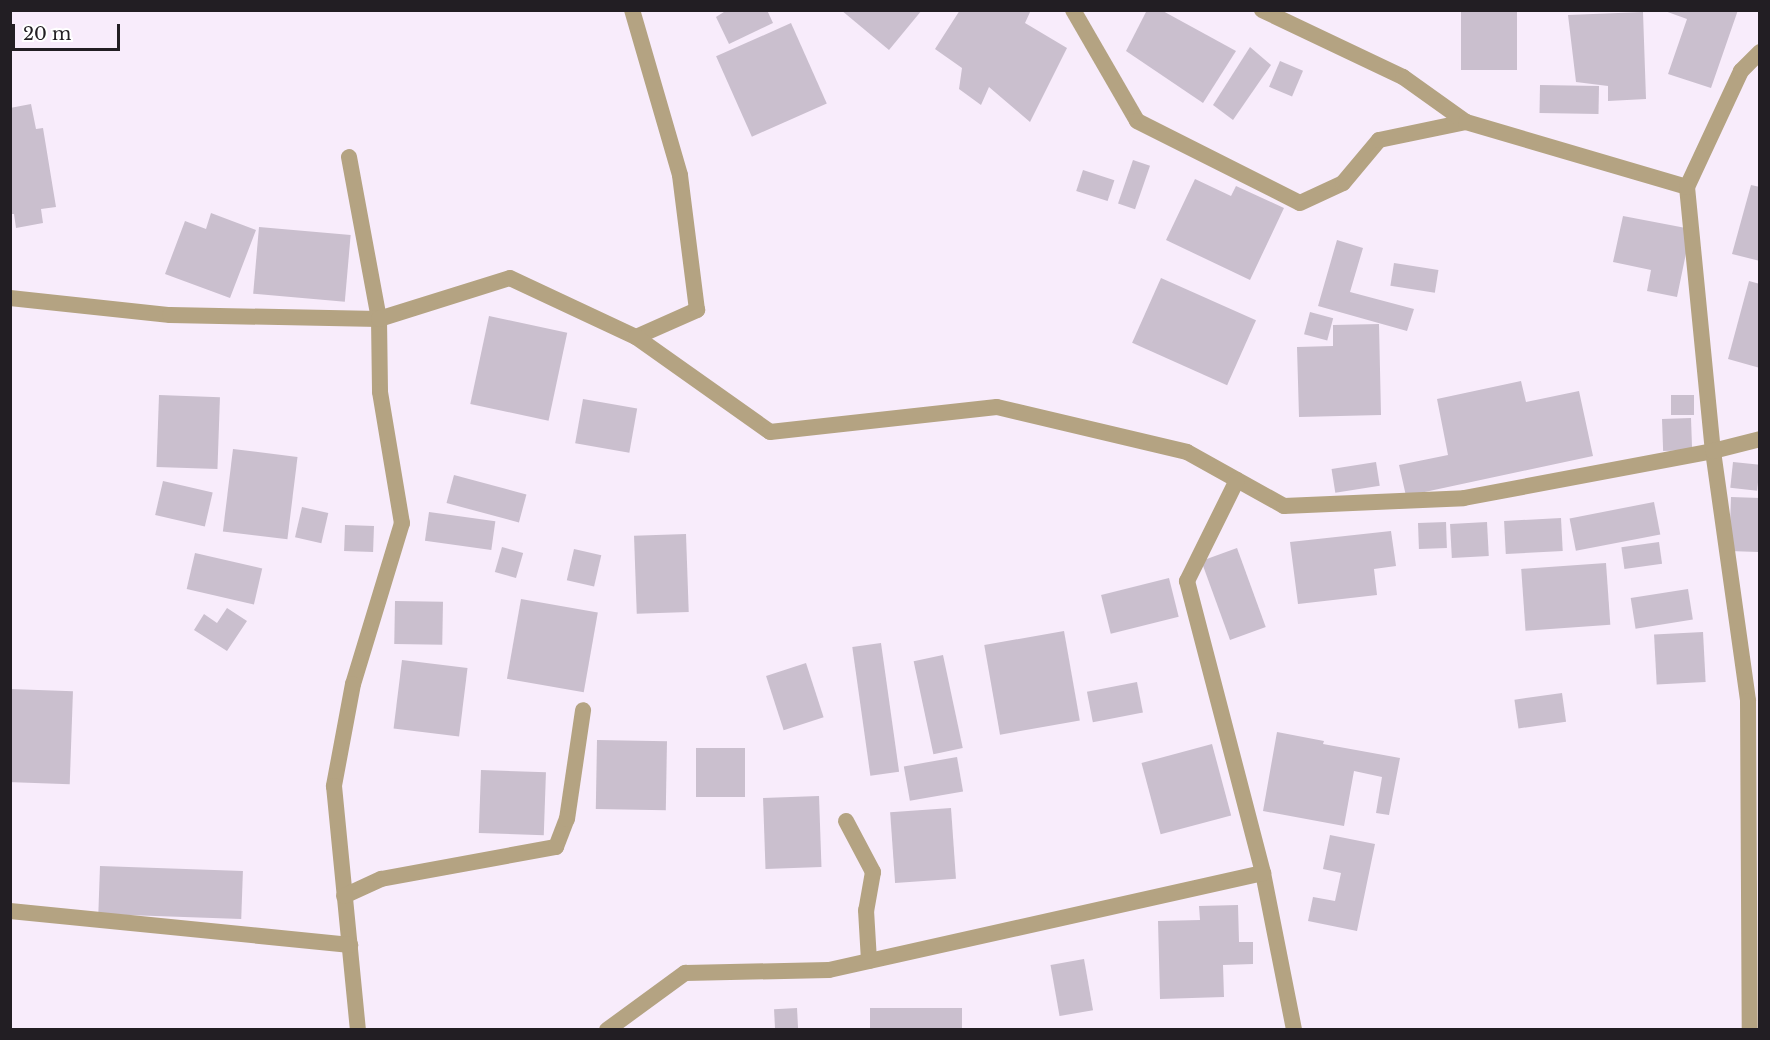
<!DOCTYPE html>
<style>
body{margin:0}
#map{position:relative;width:1770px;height:1040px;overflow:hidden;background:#f8ecfb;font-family:"Libre Baskerville",serif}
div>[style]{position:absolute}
.building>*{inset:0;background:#cabfce;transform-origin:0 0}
.minor>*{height:16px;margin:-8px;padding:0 8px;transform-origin:8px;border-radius:8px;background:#b4a382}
span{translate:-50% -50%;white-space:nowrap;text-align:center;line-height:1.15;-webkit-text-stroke:4.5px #fff;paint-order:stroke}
.frame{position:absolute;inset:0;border:12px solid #221e23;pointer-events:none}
.scale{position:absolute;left:12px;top:24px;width:108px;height:27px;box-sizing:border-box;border:3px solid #221e23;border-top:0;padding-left:8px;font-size:18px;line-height:21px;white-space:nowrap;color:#221e23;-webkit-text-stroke:4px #fff;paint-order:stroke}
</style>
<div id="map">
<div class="building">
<div style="clip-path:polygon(727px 10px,767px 10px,773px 23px,729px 44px,716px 17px)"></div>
<div style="clip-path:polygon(841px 10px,922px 10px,889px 50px)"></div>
<div style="clip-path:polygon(960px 10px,1031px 10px,1025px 23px,1067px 48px,1030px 122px,989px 87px,981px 105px,959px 89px,962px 68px,935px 49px)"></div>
<div style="clip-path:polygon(1147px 10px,1161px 10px,1236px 51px,1203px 103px,1126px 51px)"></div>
<div style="left:1461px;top:10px;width:56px;height:60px"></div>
<div style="clip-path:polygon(1738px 10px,1711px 88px,1668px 74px,1687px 19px,1662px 10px)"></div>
<div style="clip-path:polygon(1643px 12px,1646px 99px,1608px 101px,1608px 86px,1576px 82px,1568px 15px)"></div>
<div style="left:791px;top:23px;width:88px;height:82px;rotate:66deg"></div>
<div style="clip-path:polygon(1250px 47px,1271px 65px,1233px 120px,1213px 105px)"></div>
<div style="left:1280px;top:61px;width:25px;height:28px;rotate:23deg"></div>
<div style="left:1540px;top:85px;width:59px;height:28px;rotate:1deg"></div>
<div style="clip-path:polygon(31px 104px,36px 129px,43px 128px,56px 207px,41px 209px,43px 223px,16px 228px,14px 214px,10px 214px,10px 108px)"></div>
<div style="left:1133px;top:160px;width:18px;height:46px;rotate:19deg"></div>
<div style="left:1083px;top:170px;width:33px;height:22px;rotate:18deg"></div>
<div style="clip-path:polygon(1195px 179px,1231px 196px,1236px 186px,1284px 208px,1250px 280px,1166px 240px)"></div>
<div style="clip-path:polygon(1751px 185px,1760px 187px,1760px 261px,1732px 254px)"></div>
<div style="clip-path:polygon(211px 213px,256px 230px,230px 298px,165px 274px,185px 221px,206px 229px)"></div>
<div style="clip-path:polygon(1623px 216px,1691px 229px,1677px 297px,1647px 291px,1651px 270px,1613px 262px)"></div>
<div style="left:259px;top:227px;width:92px;height:67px;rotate:5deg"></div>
<div style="clip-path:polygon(1337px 240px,1363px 248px,1350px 292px,1414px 309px,1407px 331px,1318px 306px)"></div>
<div style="left:1394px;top:263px;width:45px;height:23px;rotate:9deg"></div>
<div style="left:1161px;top:278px;width:104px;height:71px;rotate:24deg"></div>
<div style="clip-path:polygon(1749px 281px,1760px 284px,1760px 368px,1728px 359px)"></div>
<div style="left:1310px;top:312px;width:24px;height:23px;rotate:15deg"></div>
<div style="left:489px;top:316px;width:80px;height:90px;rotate:12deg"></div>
<div style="clip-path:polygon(1379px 324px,1381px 415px,1299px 417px,1297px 347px,1333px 346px,1333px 325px)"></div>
<div style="clip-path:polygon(1521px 381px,1526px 402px,1579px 391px,1593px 456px,1406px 496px,1399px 465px,1448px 455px,1437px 399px)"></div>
<div style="left:159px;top:395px;width:61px;height:72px;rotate:2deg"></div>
<div style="left:1671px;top:395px;width:23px;height:20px"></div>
<div style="left:583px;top:399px;width:55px;height:45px;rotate:10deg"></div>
<div style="left:1691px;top:418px;width:32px;height:29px;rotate:88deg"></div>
<div style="left:233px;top:449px;width:65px;height:83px;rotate:7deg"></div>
<div style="left:1376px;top:462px;width:24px;height:45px;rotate:81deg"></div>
<div style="left:1733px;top:462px;width:27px;height:26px;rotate:6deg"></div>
<div style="left:454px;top:475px;width:75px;height:29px;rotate:15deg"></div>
<div style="left:163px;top:481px;width:51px;height:35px;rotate:13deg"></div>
<div style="left:1731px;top:497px;width:29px;height:54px;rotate:2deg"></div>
<div style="left:1654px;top:502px;width:33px;height:86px;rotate:79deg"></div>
<div style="left:302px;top:507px;width:27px;height:31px;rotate:13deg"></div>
<div style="left:429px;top:512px;width:67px;height:29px;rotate:8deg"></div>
<div style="left:1561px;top:518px;width:33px;height:57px;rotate:87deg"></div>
<div style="left:1446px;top:522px;width:26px;height:28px;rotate:88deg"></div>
<div style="left:1487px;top:522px;width:34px;height:37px;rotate:87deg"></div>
<div style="left:345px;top:525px;width:29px;height:26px;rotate:2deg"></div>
<div style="clip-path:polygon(1391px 531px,1396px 566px,1374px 569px,1377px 595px,1298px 604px,1290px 542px)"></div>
<div style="left:686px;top:534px;width:78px;height:52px;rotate:88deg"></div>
<div style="left:1659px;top:542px;width:22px;height:38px;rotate:82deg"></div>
<div style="left:502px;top:547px;width:22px;height:26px;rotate:16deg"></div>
<div style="left:1237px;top:548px;width:84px;height:38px;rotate:70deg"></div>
<div style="left:574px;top:549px;width:28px;height:32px;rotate:13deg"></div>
<div style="left:195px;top:553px;width:69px;height:37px;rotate:13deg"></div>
<div style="left:1606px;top:563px;width:62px;height:85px;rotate:86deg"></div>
<div style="left:1169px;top:578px;width:40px;height:70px;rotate:76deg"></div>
<div style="left:1688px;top:589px;width:31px;height:58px;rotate:81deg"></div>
<div style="left:521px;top:599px;width:78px;height:81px;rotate:10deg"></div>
<div style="left:395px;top:601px;width:48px;height:43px;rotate:1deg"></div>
<div style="clip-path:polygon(227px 608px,247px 621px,227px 651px,194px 630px,204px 614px,217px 623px)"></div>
<div style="left:1064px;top:631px;width:91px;height:81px;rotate:80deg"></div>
<div style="left:1703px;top:632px;width:50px;height:49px;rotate:87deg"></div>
<div style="left:881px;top:643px;width:130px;height:29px;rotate:82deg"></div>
<div style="left:943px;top:655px;width:95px;height:30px;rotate:78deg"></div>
<div style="left:402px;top:660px;width:66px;height:69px;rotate:7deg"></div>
<div style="left:806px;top:663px;width:57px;height:42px;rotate:72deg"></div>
<div style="left:1137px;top:682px;width:31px;height:51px;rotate:79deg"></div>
<div style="left:10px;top:689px;width:63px;height:93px;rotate:2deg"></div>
<div style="left:1562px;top:693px;width:29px;height:48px;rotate:82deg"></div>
<div style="clip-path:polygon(1277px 732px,1324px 741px,1323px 744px,1400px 758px,1389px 815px,1376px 813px,1382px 777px,1354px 771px,1344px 826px,1263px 811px)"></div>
<div style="left:597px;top:740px;width:70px;height:69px;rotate:1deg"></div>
<div style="left:1212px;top:744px;width:74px;height:73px;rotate:75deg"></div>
<div style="left:696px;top:748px;width:49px;height:49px"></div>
<div style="left:957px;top:757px;width:35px;height:54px;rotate:80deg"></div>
<div style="left:481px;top:770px;width:65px;height:63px;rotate:2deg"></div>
<div style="left:819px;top:796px;width:71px;height:56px;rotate:88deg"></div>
<div style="left:951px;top:808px;width:71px;height:61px;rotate:86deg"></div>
<div style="clip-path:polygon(1330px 835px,1375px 844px,1357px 931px,1308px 921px,1313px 897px,1335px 901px,1341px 873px,1323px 869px)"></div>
<div style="left:100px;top:866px;width:143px;height:48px;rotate:2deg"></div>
<div style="clip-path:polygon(1238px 905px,1239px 942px,1253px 942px,1253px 964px,1223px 965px,1224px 997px,1160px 999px,1158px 921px,1200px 920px,1199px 906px)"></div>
<div style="left:1084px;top:959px;width:52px;height:34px;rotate:80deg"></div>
<div style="left:797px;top:1008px;width:22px;height:23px;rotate:87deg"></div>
<div style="left:962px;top:1008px;width:22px;height:92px;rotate:90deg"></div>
</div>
<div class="minor">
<div style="left:1073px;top:10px;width:128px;rotate:60deg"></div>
<div style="left:1137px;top:121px;width:182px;rotate:26.7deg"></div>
<div style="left:1300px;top:203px;width:47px;rotate:-24.9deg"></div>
<div style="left:1343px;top:183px;width:56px;rotate:-50.1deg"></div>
<div style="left:1379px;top:140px;width:89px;rotate:-11.7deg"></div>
<div style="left:1262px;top:10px;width:156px;rotate:25.4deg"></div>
<div style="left:1403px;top:77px;width:77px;rotate:35.5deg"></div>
<div style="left:1466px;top:122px;width:230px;rotate:16.4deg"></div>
<div style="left:1687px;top:187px;width:265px;rotate:84.4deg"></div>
<div style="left:1713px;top:451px;width:252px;rotate:82deg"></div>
<div style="left:1748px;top:701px;width:329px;rotate:89.7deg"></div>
<div style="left:349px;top:157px;width:165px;rotate:79.5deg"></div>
<div style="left:379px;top:319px;width:73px;rotate:89.2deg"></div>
<div style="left:380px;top:392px;width:133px;rotate:80.5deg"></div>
<div style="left:402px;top:523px;width:168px;rotate:106.9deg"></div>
<div style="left:353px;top:684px;width:104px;rotate:100.6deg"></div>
<div style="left:334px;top:786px;width:245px;rotate:84.4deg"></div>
<div style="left:1687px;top:187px;width:128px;rotate:-65deg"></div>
<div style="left:1741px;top:71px;width:27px;rotate:-45deg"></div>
<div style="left:10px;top:298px;width:161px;rotate:6.1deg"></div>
<div style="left:170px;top:315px;width:209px;rotate:1.1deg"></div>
<div style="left:379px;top:319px;width:137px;rotate:-17.4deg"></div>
<div style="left:510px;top:278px;width:139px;rotate:25.1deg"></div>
<div style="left:636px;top:337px;width:67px;rotate:-23.9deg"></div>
<div style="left:697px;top:310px;width:136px;rotate:-97.2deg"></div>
<div style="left:680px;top:175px;width:172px;rotate:-106.2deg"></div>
<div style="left:636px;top:337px;width:164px;rotate:35.3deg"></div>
<div style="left:770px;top:432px;width:228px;rotate:-6.3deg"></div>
<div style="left:997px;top:407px;width:195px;rotate:13.3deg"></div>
<div style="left:1187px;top:452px;width:111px;rotate:29.1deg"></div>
<div style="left:1284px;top:506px;width:180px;rotate:-2.5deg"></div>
<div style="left:1464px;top:498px;width:253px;rotate:-10.7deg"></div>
<div style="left:1713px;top:451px;width:49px;rotate:-14.3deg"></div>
<div style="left:1237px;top:480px;width:113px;rotate:116.3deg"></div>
<div style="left:1187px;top:581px;width:302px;rotate:75.4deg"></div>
<div style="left:1263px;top:873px;width:160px;rotate:78.8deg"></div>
<div style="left:846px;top:821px;width:58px;rotate:62.1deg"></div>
<div style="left:873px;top:872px;width:39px;rotate:100deg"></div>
<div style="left:866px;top:910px;width:51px;rotate:86.6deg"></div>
<div style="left:344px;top:896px;width:41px;rotate:-24.7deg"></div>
<div style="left:381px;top:879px;width:178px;rotate:-10.4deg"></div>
<div style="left:556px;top:847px;width:30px;rotate:-69deg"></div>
<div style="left:567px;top:819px;width:110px;rotate:-81.6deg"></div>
<div style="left:10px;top:911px;width:342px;rotate:5.7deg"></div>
<div style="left:607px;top:1030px;width:97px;rotate:-36.2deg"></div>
<div style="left:685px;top:973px;width:144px;rotate:-1.2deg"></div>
<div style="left:829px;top:970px;width:445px;rotate:-12.6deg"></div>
</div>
<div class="frame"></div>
<div class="scale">20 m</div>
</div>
